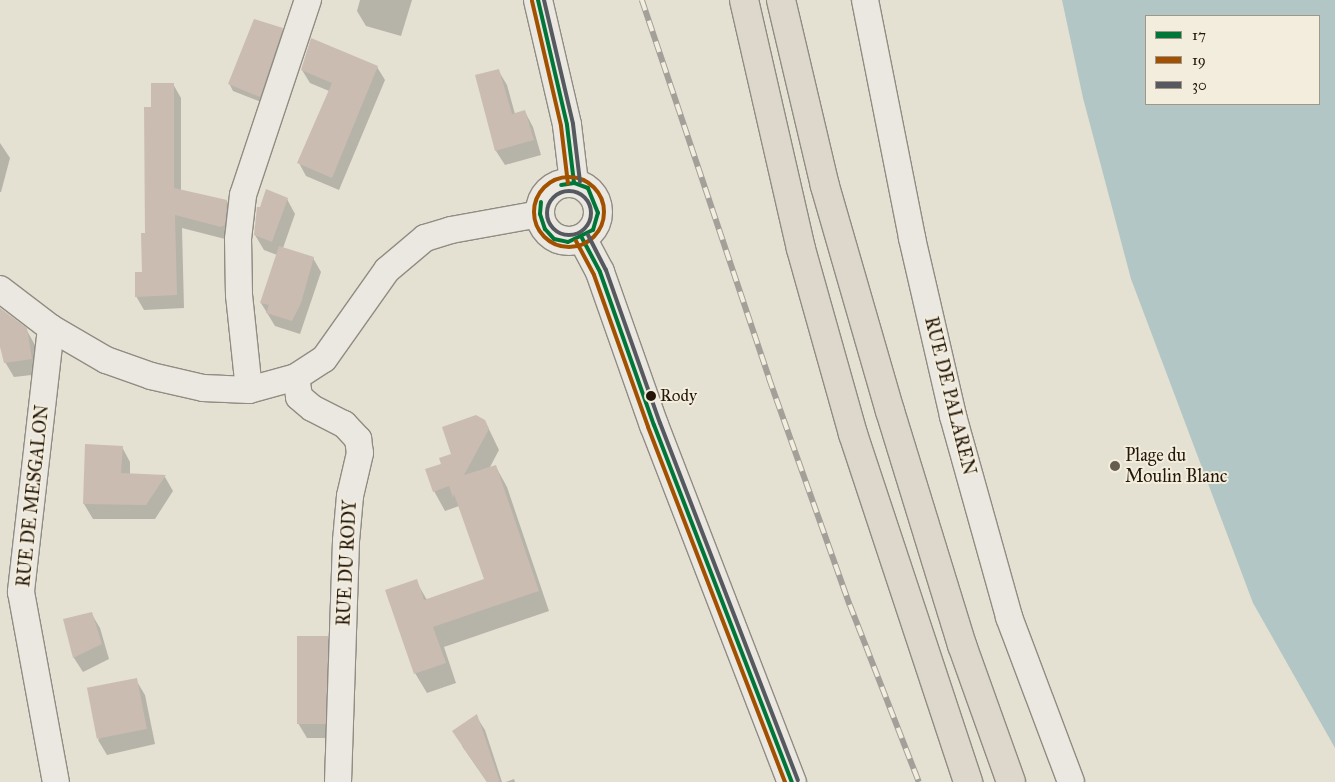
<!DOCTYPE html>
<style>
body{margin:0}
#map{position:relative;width:1335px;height:782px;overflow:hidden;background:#e4e0d2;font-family:"IM FELL Great Primer",serif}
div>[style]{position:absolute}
.water>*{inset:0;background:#b2c7c5}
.shadow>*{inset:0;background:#0003}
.building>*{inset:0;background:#cbbcb2;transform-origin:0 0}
.roads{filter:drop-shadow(1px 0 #908c83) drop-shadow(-1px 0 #908c83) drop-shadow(0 1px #908c83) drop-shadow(0 -1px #908c83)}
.street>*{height:26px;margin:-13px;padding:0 13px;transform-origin:13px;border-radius:13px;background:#ebe8e1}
.secondary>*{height:28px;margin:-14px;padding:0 14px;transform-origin:14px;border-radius:14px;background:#ebe8e1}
.secondary>.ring{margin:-14px;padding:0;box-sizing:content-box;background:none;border:28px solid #ebe8e1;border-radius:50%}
.highway>*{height:28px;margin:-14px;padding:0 14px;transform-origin:14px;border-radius:14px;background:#ded8cc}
.rail>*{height:5.5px;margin-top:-2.75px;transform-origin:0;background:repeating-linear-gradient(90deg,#f3eddd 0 11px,#a3a09a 0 22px);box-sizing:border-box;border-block:1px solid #a3a09a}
.bus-1>*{height:4px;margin:-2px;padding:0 2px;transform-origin:2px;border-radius:2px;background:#007738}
.bus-2>*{height:4px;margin:-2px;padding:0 2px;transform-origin:2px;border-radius:2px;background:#a25100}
.bus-2>.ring{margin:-2px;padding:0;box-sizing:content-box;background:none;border:4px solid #a25100;border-radius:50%}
.bus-3>*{height:4px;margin:-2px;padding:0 2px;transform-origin:2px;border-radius:2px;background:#56595f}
.bus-3>.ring{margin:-2px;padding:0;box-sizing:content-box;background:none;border:4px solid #56595f;border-radius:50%}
.dots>*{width:14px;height:14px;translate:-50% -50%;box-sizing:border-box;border:2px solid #f3eddd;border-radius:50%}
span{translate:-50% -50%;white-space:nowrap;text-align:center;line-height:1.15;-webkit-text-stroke:4px #f3eddd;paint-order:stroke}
.bus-label{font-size:17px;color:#241608}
.left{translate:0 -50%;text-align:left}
.street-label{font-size:18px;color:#241608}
.poi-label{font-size:18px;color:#241608}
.legend{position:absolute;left:1145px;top:15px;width:175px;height:90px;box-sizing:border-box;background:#f3eddd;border:1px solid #a09788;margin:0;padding:6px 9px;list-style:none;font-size:15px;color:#241608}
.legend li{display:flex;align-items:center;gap:10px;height:25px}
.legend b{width:25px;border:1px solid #a09788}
</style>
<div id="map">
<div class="water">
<div style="clip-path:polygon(evenodd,1062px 0,1335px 0,1335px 748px,1253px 603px,1131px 279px,1083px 98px,1062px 0,1146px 16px,1319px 16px,1319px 104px,1146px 104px,1146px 16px)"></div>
</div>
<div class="shadow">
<div style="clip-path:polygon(360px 0,412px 0,401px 36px,366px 26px,357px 11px)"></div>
<div style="clip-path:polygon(282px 29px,286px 36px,264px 103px,233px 91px,229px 83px)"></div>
<div style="clip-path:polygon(377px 67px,385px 80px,339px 190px,306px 176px,299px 163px,329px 91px,310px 83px,302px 70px)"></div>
<div style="clip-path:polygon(498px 70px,507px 85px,515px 114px,525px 112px,533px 127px,541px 155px,505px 165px,496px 151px)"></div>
<div style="clip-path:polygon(173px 84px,181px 98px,181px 191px,227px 201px,234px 215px,229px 240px,182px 228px,184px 308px,144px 310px,136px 296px,143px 273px,152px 108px)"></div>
<div style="clip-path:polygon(0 143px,10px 158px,1px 192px,0 192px)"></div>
<div style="clip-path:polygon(287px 199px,295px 214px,283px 248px,313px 258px,321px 272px,300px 334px,275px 326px,261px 303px,277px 255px,264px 250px,255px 235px)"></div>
<div style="clip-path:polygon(26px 329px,35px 345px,40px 374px,14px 377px,5px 362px,0 336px)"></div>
<div style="clip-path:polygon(485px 421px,499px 450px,489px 469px,496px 467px,507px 487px,549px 611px,444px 647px,456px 683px,427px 693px,415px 673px,416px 581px,427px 600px,485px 580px,459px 506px,445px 511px,434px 491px,443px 465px)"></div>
<div style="clip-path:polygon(122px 447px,130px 462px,130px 474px,165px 477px,173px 491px,155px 519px,93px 519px,84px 504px)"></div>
<div style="clip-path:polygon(91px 613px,100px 628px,109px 659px,83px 672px,74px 658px,65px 620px)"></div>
<div style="clip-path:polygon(327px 637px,336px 652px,333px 738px,307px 738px,298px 723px)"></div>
<div style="clip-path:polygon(136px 680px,145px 695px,155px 744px,107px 755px,98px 740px)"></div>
<div style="clip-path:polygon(476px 716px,485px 730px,502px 782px,487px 782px,462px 746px)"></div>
<div style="clip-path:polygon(514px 779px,515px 782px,506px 782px)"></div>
</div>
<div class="building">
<div style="clip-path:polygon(254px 19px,283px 28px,260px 97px,228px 84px)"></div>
<div style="clip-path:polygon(311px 38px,378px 66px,332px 178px,297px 163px,332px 83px,301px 70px)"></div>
<div style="clip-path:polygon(499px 69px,512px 114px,525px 110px,534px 140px,495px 151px,475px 75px)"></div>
<div style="clip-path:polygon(151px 83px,174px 83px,174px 188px,227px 200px,225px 225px,221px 227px,175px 215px,177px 295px,135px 297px,135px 272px,142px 272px,141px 233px,145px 233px,144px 107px,151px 107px)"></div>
<div style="clip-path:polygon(266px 189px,288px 198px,272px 242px,254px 235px,257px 207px,260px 207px)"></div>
<div style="clip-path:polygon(279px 246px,314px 257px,301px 303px,292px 321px,266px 313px,269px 305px,260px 303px)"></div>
<div style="clip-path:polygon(0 308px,27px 328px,32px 359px,4px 363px,0 347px)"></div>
<div style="clip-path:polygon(476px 415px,485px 420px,489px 429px,464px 475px,496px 465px,539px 591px,433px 627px,446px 663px,414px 674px,385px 590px,417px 579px,424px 600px,484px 579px,454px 494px,453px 498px,449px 486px,433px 492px,425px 469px,441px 464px,439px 458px,451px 454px,442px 427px)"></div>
<div style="clip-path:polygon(85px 444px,123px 446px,121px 473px,166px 475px,146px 505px,83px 504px)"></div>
<div style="clip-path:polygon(92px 612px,102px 644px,73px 658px,63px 619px)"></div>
<div style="left:297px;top:636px;width:31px;height:88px"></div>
<div style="left:137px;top:678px;width:52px;height:51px;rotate:79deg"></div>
<div style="clip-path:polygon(477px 714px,500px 782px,487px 782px,452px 731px)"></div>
</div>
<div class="roads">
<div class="street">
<div style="left:865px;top:0;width:243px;rotate:78.8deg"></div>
<div style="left:912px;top:238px;width:183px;rotate:77deg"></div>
<div style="left:953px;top:416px;width:209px;rotate:74.4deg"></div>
<div style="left:1009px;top:617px;width:176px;rotate:69.4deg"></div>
<div style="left:0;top:289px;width:64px;rotate:37.4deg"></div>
<div style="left:51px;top:328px;width:64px;rotate:30.2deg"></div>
<div style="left:106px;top:360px;width:48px;rotate:19.6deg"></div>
<div style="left:151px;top:376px;width:53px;rotate:13deg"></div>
<div style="left:203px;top:388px;width:46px;rotate:2.5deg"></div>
<div style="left:249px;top:390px;width:49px;rotate:-15.5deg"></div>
<div style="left:296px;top:377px;width:33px;rotate:-33deg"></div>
<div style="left:324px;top:359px;width:109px;rotate:-54.7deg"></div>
<div style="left:387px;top:270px;width:50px;rotate:-40.1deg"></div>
<div style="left:425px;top:238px;width:27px;rotate:-17deg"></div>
<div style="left:451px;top:230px;width:90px;rotate:-10.2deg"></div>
<div style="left:51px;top:328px;width:266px;rotate:96.5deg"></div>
<div style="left:21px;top:592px;width:193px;rotate:79.6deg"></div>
<div style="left:296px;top:377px;width:20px;rotate:81deg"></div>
<div style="left:299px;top:397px;width:17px;rotate:40deg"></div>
<div style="left:312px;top:408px;width:36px;rotate:27deg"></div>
<div style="left:344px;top:424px;width:21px;rotate:47deg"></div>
<div style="left:358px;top:439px;width:14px;rotate:82deg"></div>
<div style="left:360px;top:453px;width:44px;rotate:103.1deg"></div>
<div style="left:350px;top:496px;width:45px;rotate:95.1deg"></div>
<div style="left:346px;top:541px;width:241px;rotate:91.9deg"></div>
<div style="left:249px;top:390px;width:96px;rotate:-96deg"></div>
<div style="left:239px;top:295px;width:56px;rotate:-91deg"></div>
<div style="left:238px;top:239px;width:44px;rotate:-83.5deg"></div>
<div style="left:243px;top:195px;width:206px;rotate:-71.6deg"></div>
</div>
<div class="secondary">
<div style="left:538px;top:0;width:128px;rotate:76.9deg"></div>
<div style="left:567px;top:125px;width:58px;rotate:83.1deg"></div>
<div class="ring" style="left:540px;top:183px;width:30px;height:30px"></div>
<div style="left:582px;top:238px;width:38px;rotate:62deg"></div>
<div style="left:600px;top:272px;width:162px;rotate:70.6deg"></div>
<div style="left:654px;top:425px;width:383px;rotate:68.9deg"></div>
</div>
<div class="highway">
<div style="left:744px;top:0;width:255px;rotate:77.1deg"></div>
<div style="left:801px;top:249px;width:192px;rotate:74.3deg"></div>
<div style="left:853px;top:434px;width:367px;rotate:71.7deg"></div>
<div style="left:781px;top:0;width:191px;rotate:76.7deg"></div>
<div style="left:825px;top:186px;width:234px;rotate:73.9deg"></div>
<div style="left:890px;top:411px;width:245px;rotate:72.9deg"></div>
<div style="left:962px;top:645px;width:145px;rotate:70.3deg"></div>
</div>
</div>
<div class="rail">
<div style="left:642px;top:0;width:399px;rotate:71.4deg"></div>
<div style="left:769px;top:378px;width:241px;rotate:70.4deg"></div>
<div style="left:850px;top:605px;width:190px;rotate:68.7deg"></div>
</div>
<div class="bus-1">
<div style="left:538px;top:0;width:128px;rotate:76.9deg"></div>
<div style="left:567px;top:125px;width:58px;rotate:83.1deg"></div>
<div style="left:541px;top:202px;width:12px;rotate:95deg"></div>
<div style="left:540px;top:214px;width:16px;rotate:72deg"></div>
<div style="left:545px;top:229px;width:13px;rotate:48deg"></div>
<div style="left:554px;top:239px;width:14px;rotate:12deg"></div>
<div style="left:568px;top:242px;width:28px;rotate:-26deg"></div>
<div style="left:593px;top:230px;width:18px;rotate:-74deg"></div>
<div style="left:598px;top:213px;width:27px;rotate:-112deg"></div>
<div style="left:588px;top:188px;width:15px;rotate:-160deg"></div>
<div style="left:574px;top:183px;width:13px;rotate:171deg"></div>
<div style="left:582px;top:238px;width:38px;rotate:62deg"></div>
<div style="left:600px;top:272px;width:162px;rotate:70.6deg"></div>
<div style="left:654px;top:425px;width:383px;rotate:68.9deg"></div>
</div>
<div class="bus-2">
<div style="left:532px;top:1px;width:128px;rotate:76.9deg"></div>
<div style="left:561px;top:126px;width:58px;rotate:83.1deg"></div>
<div class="ring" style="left:534px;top:177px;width:66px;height:66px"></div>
<div style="left:576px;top:241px;width:38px;rotate:62deg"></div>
<div style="left:594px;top:275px;width:161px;rotate:70.4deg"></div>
<div style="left:648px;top:427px;width:381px;rotate:68.9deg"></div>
</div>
<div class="bus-3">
<div style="left:544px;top:0;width:127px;rotate:76.8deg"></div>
<div style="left:573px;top:124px;width:58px;rotate:83.1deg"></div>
<div class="ring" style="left:547px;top:191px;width:40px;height:40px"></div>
<div style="left:588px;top:235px;width:39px;rotate:63deg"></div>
<div style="left:606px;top:270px;width:162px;rotate:70.6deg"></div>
<div style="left:660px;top:423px;width:383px;rotate:68.9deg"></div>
</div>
<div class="dots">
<div style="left:651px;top:396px;background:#241608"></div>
<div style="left:1115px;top:466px;background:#675d4f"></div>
</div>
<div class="bus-label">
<span class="left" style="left:660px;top:396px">Rody</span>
</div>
<div class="street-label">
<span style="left:950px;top:396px;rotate:76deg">RUE DE PALAREN</span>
<span style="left:33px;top:496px;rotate:-84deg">RUE DE MESGALON</span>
<span style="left:347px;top:563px;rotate:-87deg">RUE DU RODY</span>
</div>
<div class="poi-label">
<span class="left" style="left:1125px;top:466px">Plage du<br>Moulin Blanc</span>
</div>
<ul class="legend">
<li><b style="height:6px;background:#007738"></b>17</li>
<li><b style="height:6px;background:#a25100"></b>19</li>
<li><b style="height:6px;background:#56595f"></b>30</li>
</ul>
</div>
